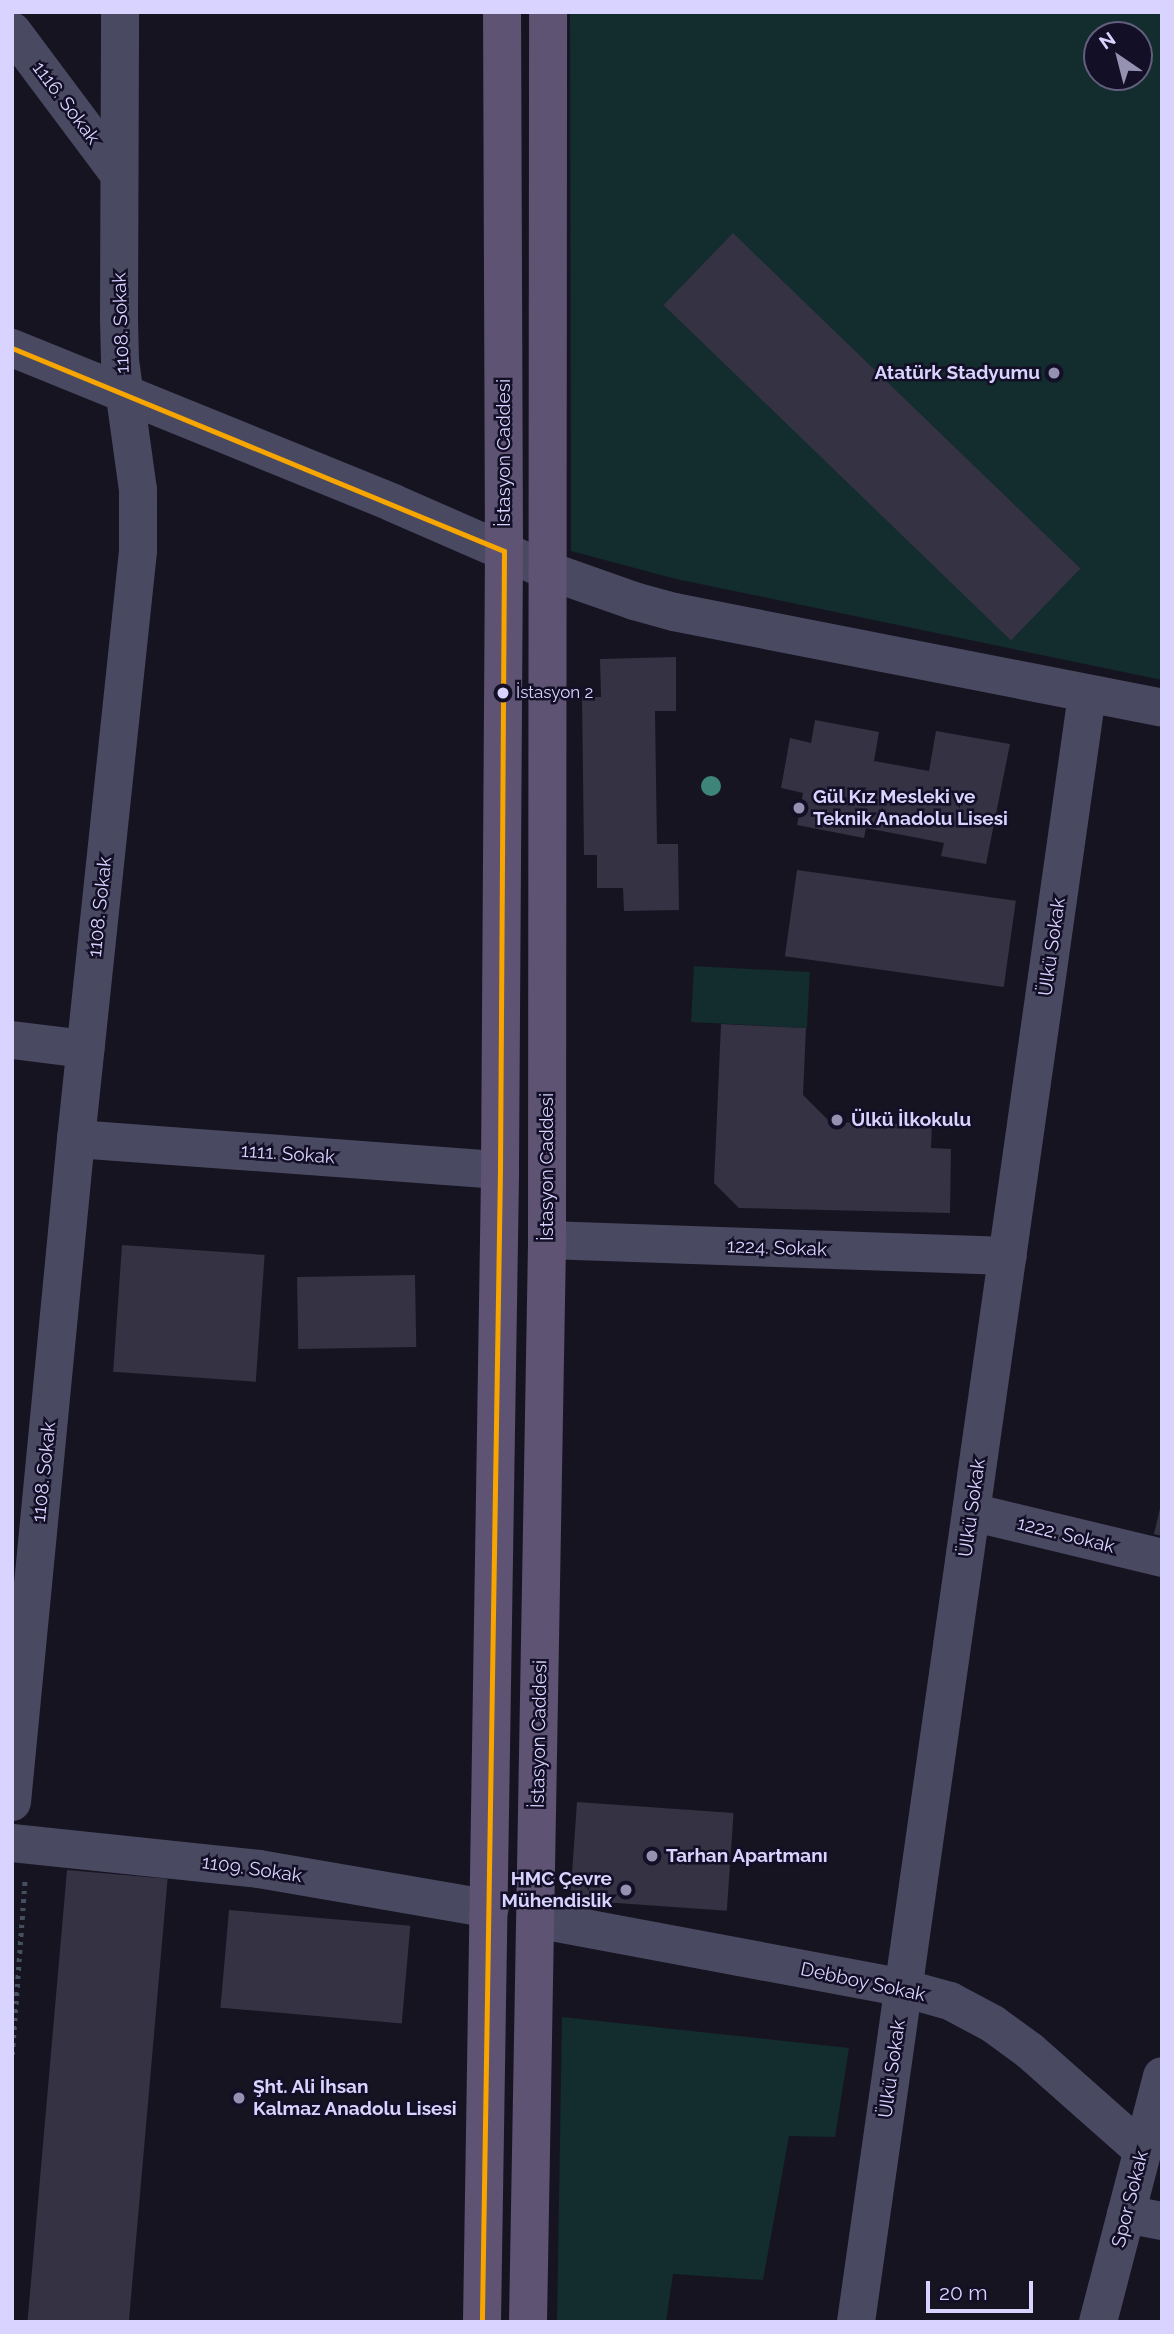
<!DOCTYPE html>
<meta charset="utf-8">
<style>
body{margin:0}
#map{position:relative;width:1174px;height:2334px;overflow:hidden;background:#161421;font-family:Raleway,sans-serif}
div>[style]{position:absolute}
.green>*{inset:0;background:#132c2d;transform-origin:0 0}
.building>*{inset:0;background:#343243;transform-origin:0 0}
.path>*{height:4.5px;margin-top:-2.25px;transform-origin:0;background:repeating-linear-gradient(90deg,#44505f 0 3.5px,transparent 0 8.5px)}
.minor>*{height:38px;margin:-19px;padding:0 19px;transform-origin:19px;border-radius:19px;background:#4a4962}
.major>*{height:38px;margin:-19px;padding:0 19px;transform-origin:19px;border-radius:19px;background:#5e5373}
.bus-1>*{height:5px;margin:-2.5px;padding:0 2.5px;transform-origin:2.5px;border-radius:2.5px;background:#f7a600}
.trees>*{width:20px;height:20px;margin:-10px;border-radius:50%;background:#3e8478}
.dots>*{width:19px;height:19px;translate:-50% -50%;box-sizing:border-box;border:4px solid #130f26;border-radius:50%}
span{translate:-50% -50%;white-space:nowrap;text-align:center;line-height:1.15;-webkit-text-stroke:5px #130f26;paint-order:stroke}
.bus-label{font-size:17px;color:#d9d4ff}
.left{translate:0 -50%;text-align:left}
.street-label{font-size:19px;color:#d9d4ff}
.poi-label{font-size:19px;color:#d9d4ff;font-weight:700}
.right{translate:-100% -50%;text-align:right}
.frame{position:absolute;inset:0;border:14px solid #d9d4ff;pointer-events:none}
.north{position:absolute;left:1083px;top:21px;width:70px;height:70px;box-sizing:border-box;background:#130f26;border:2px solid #625e7d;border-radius:50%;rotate:325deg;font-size:19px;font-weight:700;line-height:28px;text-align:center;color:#d9d4ff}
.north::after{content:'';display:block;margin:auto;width:24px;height:32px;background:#9591b1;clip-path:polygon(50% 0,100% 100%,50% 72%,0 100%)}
.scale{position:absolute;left:926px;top:2281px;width:107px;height:32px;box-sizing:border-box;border:4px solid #d9d4ff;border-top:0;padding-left:9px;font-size:21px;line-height:24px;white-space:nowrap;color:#d9d4ff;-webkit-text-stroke:5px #130f26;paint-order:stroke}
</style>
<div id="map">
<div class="green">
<div style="clip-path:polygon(evenodd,570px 12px,1162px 12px,1162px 680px,676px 579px,571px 551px,570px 12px,1097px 35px,1139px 35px,1139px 77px,1097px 77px,1097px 35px)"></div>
<div style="left:694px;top:966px;width:116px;height:56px;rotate:3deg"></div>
<div style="clip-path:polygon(562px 2017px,849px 2048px,835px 2137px,789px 2136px,763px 2280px,673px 2274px,666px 2322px,557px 2322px)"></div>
</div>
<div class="building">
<div style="left:733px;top:233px;width:483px;height:100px;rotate:44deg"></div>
<div style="clip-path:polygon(676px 657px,676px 711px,655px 711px,657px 844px,678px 844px,679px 910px,624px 911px,623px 888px,597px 888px,597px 855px,584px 855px,582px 697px,601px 697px,600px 659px)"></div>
<div style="clip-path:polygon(815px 720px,879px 732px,874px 761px,929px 771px,936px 731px,1010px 744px,986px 864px,941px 856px,944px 843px,866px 828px,864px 838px,797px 825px,803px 793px,781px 788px,790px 738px,811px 743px)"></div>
<div style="left:797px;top:870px;width:221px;height:87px;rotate:8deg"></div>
<div style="clip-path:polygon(721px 1024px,806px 1028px,803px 1095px,830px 1122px,932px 1125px,931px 1148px,951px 1149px,950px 1213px,739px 1208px,714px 1183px)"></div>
<div style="left:122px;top:1245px;width:143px;height:127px;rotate:4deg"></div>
<div style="left:415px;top:1275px;width:72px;height:118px;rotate:89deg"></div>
<div style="clip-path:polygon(1161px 1504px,1162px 1504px,1162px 1536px,1154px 1534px)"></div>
<div style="left:577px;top:1802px;width:157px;height:98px;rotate:4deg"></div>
<div style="left:67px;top:1870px;width:101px;height:453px;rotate:5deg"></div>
<div style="left:229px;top:1910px;width:182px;height:98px;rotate:5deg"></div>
</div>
<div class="path">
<div style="left:12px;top:2055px;width:175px;rotate:-85.8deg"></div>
</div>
<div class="minor">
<div style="left:12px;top:31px;width:179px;rotate:53.2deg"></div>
<div style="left:12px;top:348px;width:411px;rotate:22.1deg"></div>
<div style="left:393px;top:503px;width:170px;rotate:23.6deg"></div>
<div style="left:549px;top:571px;width:90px;rotate:19.4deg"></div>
<div style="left:634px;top:601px;width:41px;rotate:15.4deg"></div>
<div style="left:674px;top:612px;width:497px;rotate:11.1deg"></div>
<div style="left:12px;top:1040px;width:74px;rotate:7deg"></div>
<div style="left:76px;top:1139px;width:425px;rotate:4.2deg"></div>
<div style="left:547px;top:1240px;width:461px;rotate:2deg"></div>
<div style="left:971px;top:1512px;width:196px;rotate:13.5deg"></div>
<div style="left:12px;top:1802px;width:666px;rotate:-84.49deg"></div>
<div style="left:76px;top:1139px;width:591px;rotate:-83.98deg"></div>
<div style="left:138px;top:551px;width:61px;rotate:-90deg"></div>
<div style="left:138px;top:490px;width:131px;rotate:-97.9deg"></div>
<div style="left:120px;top:360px;width:40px;rotate:-91.4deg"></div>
<div style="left:119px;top:320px;width:308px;rotate:-89.8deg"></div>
<div style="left:12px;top:1843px;width:248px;rotate:6deg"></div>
<div style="left:259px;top:1869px;width:234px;rotate:9.8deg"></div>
<div style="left:536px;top:1919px;width:373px;rotate:10.6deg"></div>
<div style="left:903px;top:1988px;width:49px;rotate:15.5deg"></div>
<div style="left:950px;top:2001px;width:49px;rotate:28.1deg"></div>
<div style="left:993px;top:2024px;width:46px;rotate:36.1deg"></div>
<div style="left:1030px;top:2051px;width:149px;rotate:41.5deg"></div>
<div style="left:1126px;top:2214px;width:37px;rotate:11deg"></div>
<div style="left:856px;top:2322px;width:1644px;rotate:-81.92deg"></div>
<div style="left:1098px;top:2322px;width:254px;rotate:-75.4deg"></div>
</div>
<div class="major">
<div style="left:482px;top:2322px;width:1152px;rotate:-89.1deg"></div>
<div style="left:500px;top:1170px;width:619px;rotate:-89.63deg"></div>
<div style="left:504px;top:551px;width:539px;rotate:-90.21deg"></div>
<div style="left:528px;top:2322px;width:1082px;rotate:-88.99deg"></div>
<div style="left:547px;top:1240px;width:1228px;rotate:-89.95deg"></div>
</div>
<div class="bus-1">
<div style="left:12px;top:348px;width:532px;rotate:22.42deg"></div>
<div style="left:504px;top:551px;width:619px;rotate:90.37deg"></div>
<div style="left:500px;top:1170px;width:1152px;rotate:90.9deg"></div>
</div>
<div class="trees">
<div style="left:711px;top:786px"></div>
</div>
<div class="dots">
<div style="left:1054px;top:373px;background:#9591b1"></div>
<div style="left:503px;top:693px;background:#d9d4ff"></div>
<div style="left:799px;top:808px;background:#9591b1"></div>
<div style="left:837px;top:1120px;background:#9591b1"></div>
<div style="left:652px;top:1856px;background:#9591b1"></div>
<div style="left:626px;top:1890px;background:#9591b1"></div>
<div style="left:239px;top:2098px;background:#9591b1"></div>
</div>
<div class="bus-label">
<span class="left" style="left:516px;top:693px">İstasyon 2</span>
</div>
<div class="street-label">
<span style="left:66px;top:103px;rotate:53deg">1116. Sokak</span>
<span style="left:121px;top:323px;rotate:-92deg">1108. Sokak</span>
<span style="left:504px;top:453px;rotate:-90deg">İstasyon Caddesi</span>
<span style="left:100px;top:907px;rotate:-84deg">1108. Sokak</span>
<span style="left:1052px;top:947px;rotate:-82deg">Ülkü Sokak</span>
<span style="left:288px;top:1154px;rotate:4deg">1111. Sokak</span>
<span style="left:547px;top:1167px;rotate:-90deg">İstasyon Caddesi</span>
<span style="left:777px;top:1248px;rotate:2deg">1224. Sokak</span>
<span style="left:44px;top:1472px;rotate:-84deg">1108. Sokak</span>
<span style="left:972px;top:1508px;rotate:-82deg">Ülkü Sokak</span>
<span style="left:1066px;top:1535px;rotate:14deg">1222. Sokak</span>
<span style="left:539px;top:1734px;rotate:-89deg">İstasyon Caddesi</span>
<span style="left:252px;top:1869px;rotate:8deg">1109. Sokak</span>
<span style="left:863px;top:1982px;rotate:12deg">Debboy Sokak</span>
<span style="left:892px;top:2069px;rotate:-82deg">Ülkü Sokak</span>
<span style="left:1130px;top:2199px;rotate:-76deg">Spor Sokak</span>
</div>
<div class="poi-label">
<span class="right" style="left:1040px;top:373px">Atatürk Stadyumu</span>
<span class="left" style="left:813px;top:808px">Gül Kız Mesleki ve<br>Teknik Anadolu Lisesi</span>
<span class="left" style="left:851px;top:1120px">Ülkü İlkokulu</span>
<span class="left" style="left:666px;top:1856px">Tarhan Apartmanı</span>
<span class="right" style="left:612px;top:1890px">HMC Çevre<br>Mühendislik</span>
<span class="left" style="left:253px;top:2098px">Şht. Ali İhsan<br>Kalmaz Anadolu Lisesi</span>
</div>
<div class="frame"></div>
<div class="north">N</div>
<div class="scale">20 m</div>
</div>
